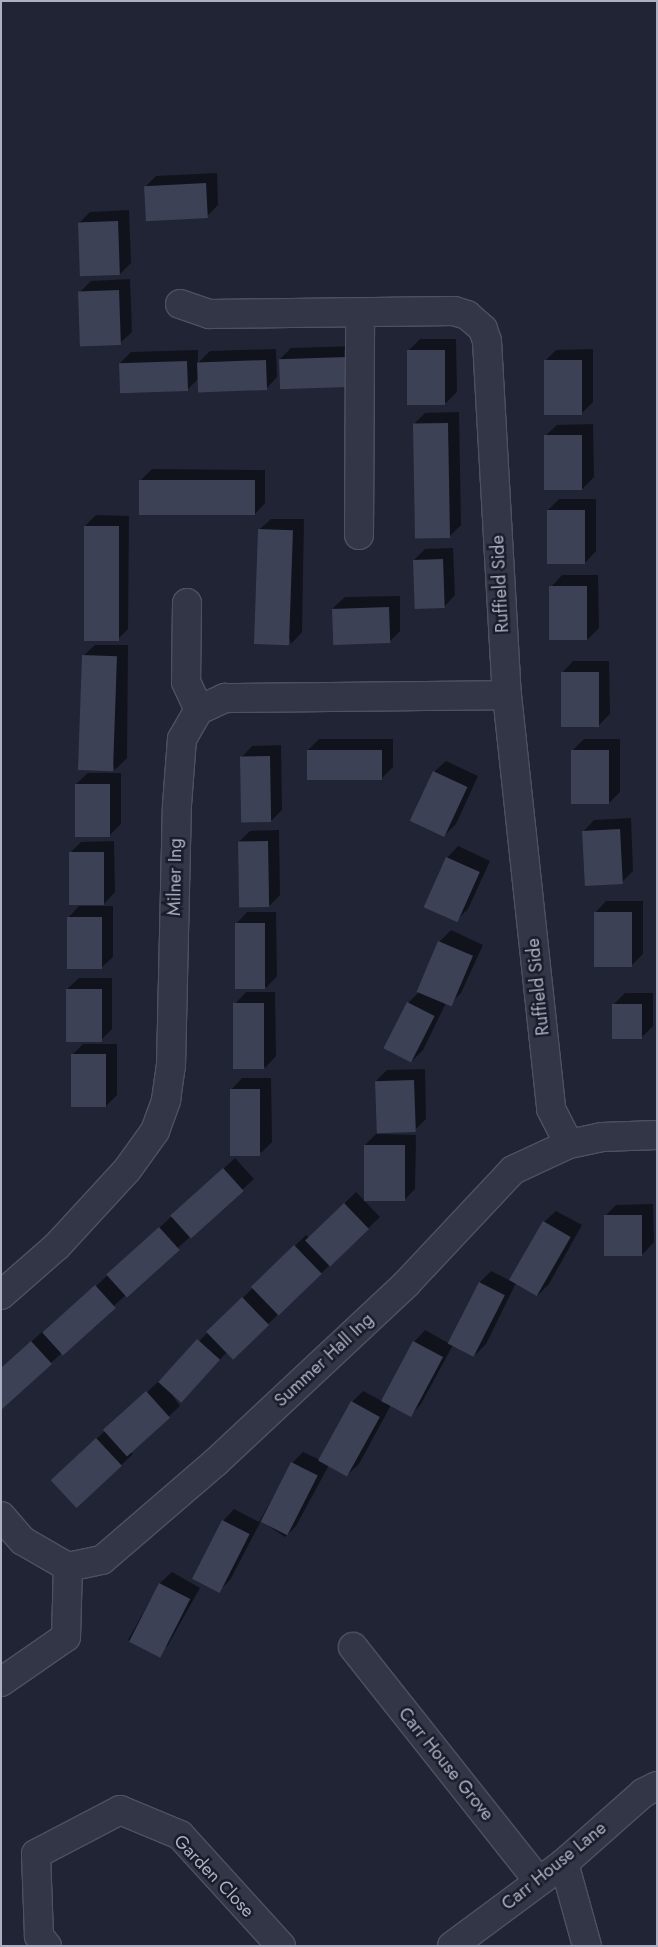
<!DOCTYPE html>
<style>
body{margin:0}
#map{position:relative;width:658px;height:1947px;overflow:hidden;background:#202435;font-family:Jost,sans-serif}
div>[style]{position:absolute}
.shadow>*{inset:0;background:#0007}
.building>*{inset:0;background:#3c4156;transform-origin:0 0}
.roads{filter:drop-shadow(1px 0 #4e5161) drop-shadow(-1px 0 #4e5161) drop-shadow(0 1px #4e5161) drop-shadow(0 -1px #4e5161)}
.minor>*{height:28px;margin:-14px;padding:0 14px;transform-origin:14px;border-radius:14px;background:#333646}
span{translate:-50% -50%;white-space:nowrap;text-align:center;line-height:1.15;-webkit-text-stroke:5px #191c2a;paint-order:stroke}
.street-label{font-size:18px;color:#adb0c3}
.frame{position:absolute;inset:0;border:2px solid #adb0c3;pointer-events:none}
</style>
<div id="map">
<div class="shadow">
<div style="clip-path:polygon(217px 173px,218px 205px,207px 216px,145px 187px,156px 176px)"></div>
<div style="clip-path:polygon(129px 210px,131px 263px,120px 274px,79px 223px,90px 212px)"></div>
<div style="clip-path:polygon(130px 279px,132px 332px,120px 343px,80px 292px,91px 281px)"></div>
<div style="clip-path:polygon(420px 339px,456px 339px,457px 392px,446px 403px,409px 350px)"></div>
<div style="clip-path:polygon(358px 346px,359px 375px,280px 359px,291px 348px)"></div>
<div style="clip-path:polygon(276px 349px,277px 377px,266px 389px,199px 378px,187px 390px,120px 363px,131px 352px,198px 350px,198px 363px,210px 351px)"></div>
<div style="clip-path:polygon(593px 349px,593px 402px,582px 413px,545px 361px,556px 350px)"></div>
<div style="clip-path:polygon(459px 412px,461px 525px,450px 536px,414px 424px,425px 413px)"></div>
<div style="clip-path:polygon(593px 424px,594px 477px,582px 489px,545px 436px,557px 425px)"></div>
<div style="clip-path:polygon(152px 469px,265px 470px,265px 503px,254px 515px,141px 480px)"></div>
<div style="clip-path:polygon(559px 499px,596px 499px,596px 551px,585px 563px,548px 510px)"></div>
<div style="clip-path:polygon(96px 515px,129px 516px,128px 629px,117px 640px,85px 526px)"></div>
<div style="clip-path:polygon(271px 519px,304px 519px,302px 632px,291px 644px,259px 530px)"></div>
<div style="clip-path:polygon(453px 548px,455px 595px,444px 607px,414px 560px,425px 549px)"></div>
<div style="clip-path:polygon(562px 575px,598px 575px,599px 628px,588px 639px,551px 587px)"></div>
<div style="clip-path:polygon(400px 596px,400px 631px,389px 642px,333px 608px,345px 597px)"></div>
<div style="clip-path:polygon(95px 645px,128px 645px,127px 758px,115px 770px,83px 656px)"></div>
<div style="clip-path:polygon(573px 661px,609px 661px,610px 714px,599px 725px,562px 673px)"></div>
<div style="clip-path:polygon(319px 739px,393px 739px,393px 767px,382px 778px,308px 750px)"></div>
<div style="clip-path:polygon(584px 739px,620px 739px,620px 792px,609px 803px,572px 751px)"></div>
<div style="clip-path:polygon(281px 745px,282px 810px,271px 821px,241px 758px,252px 746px)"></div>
<div style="clip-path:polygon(446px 761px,478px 776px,456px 824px,444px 836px,434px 772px)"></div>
<div style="clip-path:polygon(88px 773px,121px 773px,121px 824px,110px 835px,76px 784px)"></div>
<div style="clip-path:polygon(631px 818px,633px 871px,622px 882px,583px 832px,594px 820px)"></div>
<div style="clip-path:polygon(279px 830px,280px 895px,269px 906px,239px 842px,250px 831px)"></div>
<div style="clip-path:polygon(114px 841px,115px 892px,104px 904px,70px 853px,81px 842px)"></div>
<div style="clip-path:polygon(458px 846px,490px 861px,468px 909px,456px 921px,447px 858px)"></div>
<div style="clip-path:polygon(606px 901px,643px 901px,643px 954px,632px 965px,595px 913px)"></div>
<div style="clip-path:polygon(79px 906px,113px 906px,113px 957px,101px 968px,68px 918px)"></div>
<div style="clip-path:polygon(247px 912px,276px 912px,277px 976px,266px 988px,236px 924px)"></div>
<div style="clip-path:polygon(451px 930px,483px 945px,461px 993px,449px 1005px,446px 1003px,423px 1050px,412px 1061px,408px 1003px,420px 991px,417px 990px,439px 942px)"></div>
<div style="clip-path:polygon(79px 978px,112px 978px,112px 1029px,101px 1040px,67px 989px)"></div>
<div style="clip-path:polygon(246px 992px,275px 992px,276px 1056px,265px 1068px,235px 1004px)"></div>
<div style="clip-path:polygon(625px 993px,653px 993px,653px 1026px,642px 1037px,613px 1005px)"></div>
<div style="clip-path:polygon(83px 1044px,117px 1044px,117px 1095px,106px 1106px,72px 1055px)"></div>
<div style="clip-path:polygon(425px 1069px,426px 1119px,415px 1130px,376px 1081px,387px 1070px)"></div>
<div style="clip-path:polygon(242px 1078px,271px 1078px,272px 1142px,261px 1153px,231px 1090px)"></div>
<div style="clip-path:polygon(376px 1134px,416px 1135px,415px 1189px,404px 1200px,365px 1145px)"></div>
<div style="clip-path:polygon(235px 1158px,254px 1179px,1px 1408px,1px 1369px,43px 1331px,45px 1333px)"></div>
<div style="clip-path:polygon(356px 1192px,380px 1217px,268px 1324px,227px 1352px,192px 1390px,169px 1390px,180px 1406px,130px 1452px,133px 1454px,78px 1506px,64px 1469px,159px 1381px,306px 1235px,309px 1238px)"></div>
<div style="clip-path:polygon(653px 1204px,654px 1242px,643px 1254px,605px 1216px,616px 1205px)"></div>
<div style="clip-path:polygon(556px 1211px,582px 1225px,549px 1284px,538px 1295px,516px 1283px,486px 1344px,475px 1355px,453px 1345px,421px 1404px,410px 1416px,391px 1405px,359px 1464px,347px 1475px,329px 1465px,296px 1526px,285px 1537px,261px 1521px,230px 1580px,219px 1591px,223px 1521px,234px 1509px,259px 1522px,292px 1463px,303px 1452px,320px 1460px,352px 1402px,363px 1391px,382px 1401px,414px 1342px,425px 1330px,450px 1344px,480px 1282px,491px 1271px,511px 1281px,544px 1222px)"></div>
<div style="clip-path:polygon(172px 1572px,200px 1588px,168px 1645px,157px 1656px,128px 1640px,160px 1583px)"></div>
</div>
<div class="building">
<div style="left:206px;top:183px;width:35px;height:62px;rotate:87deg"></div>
<div style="left:118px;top:221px;width:54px;height:40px;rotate:88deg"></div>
<div style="left:119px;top:290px;width:55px;height:41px;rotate:88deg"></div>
<div style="left:407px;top:350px;width:38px;height:55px"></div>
<div style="left:347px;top:357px;width:30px;height:68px;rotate:88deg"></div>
<div style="left:266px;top:360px;width:30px;height:69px;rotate:88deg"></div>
<div style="left:544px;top:360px;width:38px;height:55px"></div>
<div style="left:187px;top:361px;width:30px;height:68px;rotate:88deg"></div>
<div style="left:448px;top:423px;width:115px;height:35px;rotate:89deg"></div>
<div style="left:544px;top:435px;width:38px;height:55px"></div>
<div style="left:139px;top:480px;width:116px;height:35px"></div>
<div style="left:547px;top:510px;width:38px;height:54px"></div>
<div style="left:84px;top:526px;width:35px;height:115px"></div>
<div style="left:258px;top:529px;width:35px;height:115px;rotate:2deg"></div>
<div style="left:443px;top:559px;width:49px;height:30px;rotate:88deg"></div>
<div style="left:549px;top:586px;width:38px;height:54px"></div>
<div style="left:389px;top:607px;width:36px;height:57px;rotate:88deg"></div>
<div style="left:82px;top:655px;width:35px;height:115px;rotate:2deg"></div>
<div style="left:561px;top:672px;width:38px;height:55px"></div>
<div style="left:307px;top:750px;width:75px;height:30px"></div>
<div style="left:571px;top:750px;width:38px;height:54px"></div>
<div style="left:270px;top:756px;width:66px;height:30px;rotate:89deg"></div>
<div style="left:433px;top:771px;width:38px;height:55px;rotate:25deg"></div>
<div style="left:75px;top:784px;width:35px;height:53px"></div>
<div style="left:620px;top:829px;width:55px;height:38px;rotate:87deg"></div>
<div style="left:268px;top:841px;width:66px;height:30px;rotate:89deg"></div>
<div style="left:69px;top:852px;width:35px;height:53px"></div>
<div style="left:446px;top:857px;width:37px;height:55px;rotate:24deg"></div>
<div style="left:594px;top:912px;width:38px;height:55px"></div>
<div style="left:67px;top:917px;width:35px;height:52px"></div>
<div style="left:235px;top:923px;width:30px;height:66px"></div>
<div style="left:438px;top:941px;width:38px;height:55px;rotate:23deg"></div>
<div style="left:66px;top:989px;width:36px;height:53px"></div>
<div style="left:407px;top:1002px;width:31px;height:52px;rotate:27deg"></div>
<div style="left:233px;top:1003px;width:31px;height:66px"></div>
<div style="left:612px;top:1004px;width:30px;height:35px"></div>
<div style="left:106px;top:1054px;width:53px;height:35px;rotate:90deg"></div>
<div style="left:414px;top:1080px;width:52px;height:39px;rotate:88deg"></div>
<div style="left:230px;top:1089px;width:30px;height:67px"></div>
<div style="left:364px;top:1145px;width:41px;height:56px"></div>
<div style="left:223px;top:1168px;width:31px;height:71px;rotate:48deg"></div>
<div style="left:344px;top:1203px;width:36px;height:54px;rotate:46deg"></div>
<div style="left:604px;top:1215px;width:38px;height:41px"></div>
<div style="left:543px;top:1221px;width:32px;height:68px;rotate:30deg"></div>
<div style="left:159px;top:1227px;width:31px;height:71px;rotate:48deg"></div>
<div style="left:294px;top:1245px;width:40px;height:60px;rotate:46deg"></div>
<div style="left:479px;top:1282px;width:29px;height:69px;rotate:27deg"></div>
<div style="left:95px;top:1285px;width:31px;height:71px;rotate:48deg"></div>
<div style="left:242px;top:1297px;width:39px;height:50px;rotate:46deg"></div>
<div style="left:197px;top:1339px;width:31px;height:58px;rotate:42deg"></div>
<div style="clip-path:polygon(31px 1341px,52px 1364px,1px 1410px,1px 1368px)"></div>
<div style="left:413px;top:1341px;width:34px;height:68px;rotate:28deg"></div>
<div style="left:146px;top:1391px;width:36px;height:58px;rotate:48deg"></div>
<div style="left:351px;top:1401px;width:33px;height:68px;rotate:29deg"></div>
<div style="left:96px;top:1438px;width:38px;height:62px;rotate:47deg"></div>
<div style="left:291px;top:1462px;width:30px;height:67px;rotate:27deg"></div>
<div style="left:222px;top:1520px;width:31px;height:66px;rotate:27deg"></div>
<div style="left:159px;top:1583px;width:35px;height:66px;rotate:27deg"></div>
</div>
<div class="roads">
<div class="minor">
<div style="left:180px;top:304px;width:31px;rotate:19deg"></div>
<div style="left:209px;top:314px;width:245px;rotate:-0.7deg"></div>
<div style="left:454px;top:311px;width:14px;rotate:17deg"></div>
<div style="left:467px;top:315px;width:21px;rotate:41deg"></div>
<div style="left:483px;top:329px;width:13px;rotate:72deg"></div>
<div style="left:487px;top:341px;width:355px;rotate:86.8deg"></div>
<div style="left:507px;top:695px;width:416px;rotate:83.9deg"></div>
<div style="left:551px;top:1109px;width:39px;rotate:63deg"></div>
<div style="left:359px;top:535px;width:222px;rotate:-89.7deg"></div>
<div style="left:187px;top:603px;width:79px;rotate:90.7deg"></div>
<div style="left:186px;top:682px;width:31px;rotate:65deg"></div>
<div style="left:1px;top:1295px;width:74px;rotate:-41.2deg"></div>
<div style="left:57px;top:1246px;width:103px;rotate:-47.4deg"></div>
<div style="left:127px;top:1170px;width:48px;rotate:-54.3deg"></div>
<div style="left:155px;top:1131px;width:33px;rotate:-70deg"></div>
<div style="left:166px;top:1100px;width:34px;rotate:-82deg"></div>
<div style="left:171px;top:1066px;width:261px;rotate:-88.7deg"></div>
<div style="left:177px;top:805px;width:66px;rotate:-85.7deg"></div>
<div style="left:182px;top:739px;width:34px;rotate:-60deg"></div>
<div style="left:199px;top:710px;width:29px;rotate:-25deg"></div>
<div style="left:225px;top:698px;width:282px;rotate:-0.6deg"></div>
<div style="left:1px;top:1516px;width:33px;rotate:49deg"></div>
<div style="left:23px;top:1541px;width:52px;rotate:30deg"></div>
<div style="left:68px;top:1567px;width:35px;rotate:-12deg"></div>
<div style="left:102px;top:1560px;width:150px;rotate:-40.7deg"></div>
<div style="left:216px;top:1462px;width:260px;rotate:-43.1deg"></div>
<div style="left:406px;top:1284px;width:156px;rotate:-46.8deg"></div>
<div style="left:513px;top:1170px;width:62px;rotate:-24.9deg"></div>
<div style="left:569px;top:1144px;width:34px;rotate:-12deg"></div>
<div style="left:602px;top:1137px;width:55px;rotate:-2.1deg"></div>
<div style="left:353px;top:1647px;width:298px;rotate:51.6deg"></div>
<div style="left:1px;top:1682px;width:79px;rotate:-34.7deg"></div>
<div style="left:66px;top:1637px;width:70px;rotate:-88.4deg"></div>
<div style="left:564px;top:1863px;width:86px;rotate:74.5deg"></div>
<div style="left:47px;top:1946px;width:13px;rotate:-129deg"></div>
<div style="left:39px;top:1936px;width:82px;rotate:-92.1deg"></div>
<div style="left:36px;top:1854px;width:95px;rotate:-27.6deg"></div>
<div style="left:120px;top:1810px;width:65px;rotate:22.6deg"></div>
<div style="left:180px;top:1835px;width:150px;rotate:47.7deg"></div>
<div style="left:452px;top:1946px;width:139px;rotate:-36.5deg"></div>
<div style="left:564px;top:1863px;width:106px;rotate:-41.5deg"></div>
<div style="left:643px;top:1793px;width:16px;rotate:-27deg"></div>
</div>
</div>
<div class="street-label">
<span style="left:500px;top:584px;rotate:-93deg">Ruffield Side</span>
<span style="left:175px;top:877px;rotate:-89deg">Milner Ing</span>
<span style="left:538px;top:987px;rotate:-96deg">Ruffield Side</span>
<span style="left:324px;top:1360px;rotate:-43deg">Summer Hall Ing</span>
<span style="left:446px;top:1764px;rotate:51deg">Carr House Grove</span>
<span style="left:554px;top:1866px;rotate:-39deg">Carr House Lane</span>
<span style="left:214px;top:1876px;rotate:46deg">Garden Close</span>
</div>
<div class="frame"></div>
</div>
